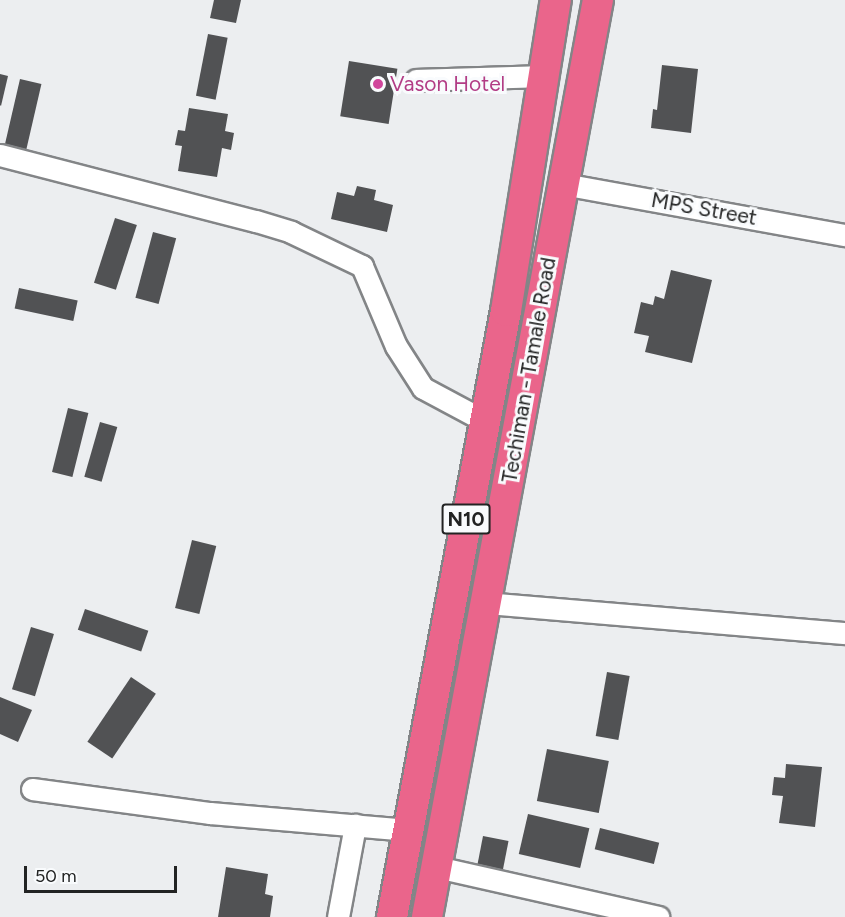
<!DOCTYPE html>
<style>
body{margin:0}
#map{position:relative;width:845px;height:917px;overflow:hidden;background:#eceef0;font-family:Figtree,sans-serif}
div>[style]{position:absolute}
.building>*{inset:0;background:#515254;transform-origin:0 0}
.roads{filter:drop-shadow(2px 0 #838587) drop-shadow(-2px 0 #838587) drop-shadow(0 2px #838587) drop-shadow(0 -2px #838587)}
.minor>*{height:21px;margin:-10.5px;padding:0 10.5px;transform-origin:10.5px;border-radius:10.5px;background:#fff}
.highway>*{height:30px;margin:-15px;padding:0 15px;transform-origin:15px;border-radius:15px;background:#ea658b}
.dots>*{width:16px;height:16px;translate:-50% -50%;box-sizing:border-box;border:3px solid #f9fbfd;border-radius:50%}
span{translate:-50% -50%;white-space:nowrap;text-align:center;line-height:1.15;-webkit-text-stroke:6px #f9fbfd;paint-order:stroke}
.shield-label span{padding:2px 4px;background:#f9fbfd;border:2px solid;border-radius:4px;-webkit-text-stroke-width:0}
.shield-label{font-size:20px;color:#222323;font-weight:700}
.hotel-label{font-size:21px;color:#b23c85}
.left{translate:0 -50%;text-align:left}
.street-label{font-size:21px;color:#222323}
.scale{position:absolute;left:24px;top:866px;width:153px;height:27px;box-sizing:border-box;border:3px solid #222323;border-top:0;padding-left:8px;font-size:18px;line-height:21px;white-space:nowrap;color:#222323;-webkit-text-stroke:4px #f9fbfd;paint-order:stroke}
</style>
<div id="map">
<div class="building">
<div style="clip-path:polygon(214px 0,241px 0,236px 23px,210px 18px)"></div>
<div style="left:208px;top:34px;width:20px;height:63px;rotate:11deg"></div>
<div style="left:349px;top:61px;width:49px;height:56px;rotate:9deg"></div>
<div style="clip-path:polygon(662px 65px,698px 69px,691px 133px,651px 128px,653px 109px,657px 110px)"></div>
<div style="clip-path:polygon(0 74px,8px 76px,1px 106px,0 105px)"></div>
<div style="left:20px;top:79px;width:22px;height:70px;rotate:13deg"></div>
<div style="clip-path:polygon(189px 108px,228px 114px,225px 131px,234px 133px,231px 150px,222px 148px,217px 177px,178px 171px,182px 146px,175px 145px,178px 130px,185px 131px)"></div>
<div style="clip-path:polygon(357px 186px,376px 190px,374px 200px,393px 205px,387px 232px,331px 219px,337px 192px,354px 196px)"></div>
<div style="left:115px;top:218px;width:23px;height:68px;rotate:18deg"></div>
<div style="left:153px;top:232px;width:24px;height:68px;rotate:15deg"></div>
<div style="clip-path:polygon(671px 270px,712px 280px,692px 363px,645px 352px,649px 336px,634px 333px,641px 302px,653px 305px,655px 296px,664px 299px)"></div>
<div style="left:19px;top:288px;width:60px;height:21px;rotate:12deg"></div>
<div style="left:68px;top:408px;width:21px;height:66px;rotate:14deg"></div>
<div style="left:100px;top:422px;width:18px;height:57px;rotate:16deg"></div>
<div style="left:192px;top:540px;width:25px;height:70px;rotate:14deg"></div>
<div style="left:85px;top:609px;width:67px;height:22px;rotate:19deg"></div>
<div style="left:31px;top:627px;width:24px;height:65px;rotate:17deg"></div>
<div style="left:607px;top:672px;width:23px;height:65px;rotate:10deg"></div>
<div style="left:131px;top:677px;width:30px;height:78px;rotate:34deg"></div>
<div style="clip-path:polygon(0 697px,32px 710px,18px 742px,0 734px)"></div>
<div style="left:547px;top:749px;width:63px;height:53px;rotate:11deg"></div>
<div style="clip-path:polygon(786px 764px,822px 767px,815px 827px,779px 823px,783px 796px,772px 795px,774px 777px,785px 778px)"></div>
<div style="left:528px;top:814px;width:63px;height:41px;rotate:13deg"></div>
<div style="left:600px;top:828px;width:61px;height:22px;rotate:14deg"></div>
<div style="left:483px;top:836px;width:26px;height:34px;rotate:11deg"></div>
<div style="clip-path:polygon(226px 867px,268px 874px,265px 894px,273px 896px,270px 917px,218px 917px)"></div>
</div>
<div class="roads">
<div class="minor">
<div style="left:416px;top:80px;width:127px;rotate:-1.8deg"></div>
<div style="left:0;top:155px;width:264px;rotate:14.5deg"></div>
<div style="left:256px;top:221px;width:37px;rotate:17deg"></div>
<div style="left:291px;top:232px;width:79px;rotate:25.6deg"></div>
<div style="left:362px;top:266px;width:87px;rotate:67deg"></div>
<div style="left:396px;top:346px;width:50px;rotate:57.3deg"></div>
<div style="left:423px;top:388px;width:68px;rotate:28.1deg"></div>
<div style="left:563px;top:184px;width:287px;rotate:10.3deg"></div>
<div style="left:486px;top:603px;width:360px;rotate:4.8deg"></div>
<div style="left:32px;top:789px;width:180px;rotate:7.7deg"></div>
<div style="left:210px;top:813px;width:199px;rotate:4.9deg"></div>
<div style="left:437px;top:867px;width:227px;rotate:12.7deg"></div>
<div style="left:338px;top:917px;width:94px;rotate:-79.5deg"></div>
</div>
<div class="highway">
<div style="left:392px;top:917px;width:617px;rotate:-79.35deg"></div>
<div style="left:506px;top:311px;width:315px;rotate:-80.9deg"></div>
<div style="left:427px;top:917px;width:933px;rotate:-79.44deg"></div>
</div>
</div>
<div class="dots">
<div style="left:378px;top:84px;background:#d1479c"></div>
</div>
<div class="shield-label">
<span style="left:466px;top:519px">N10</span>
</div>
<div class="hotel-label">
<span class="left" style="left:390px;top:84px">Vason Hotel</span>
</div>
<div class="street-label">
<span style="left:704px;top:209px;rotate:10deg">MPS Street</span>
<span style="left:529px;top:370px;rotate:-80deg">Techiman - Tamale Road</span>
</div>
<div class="scale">50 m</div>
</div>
